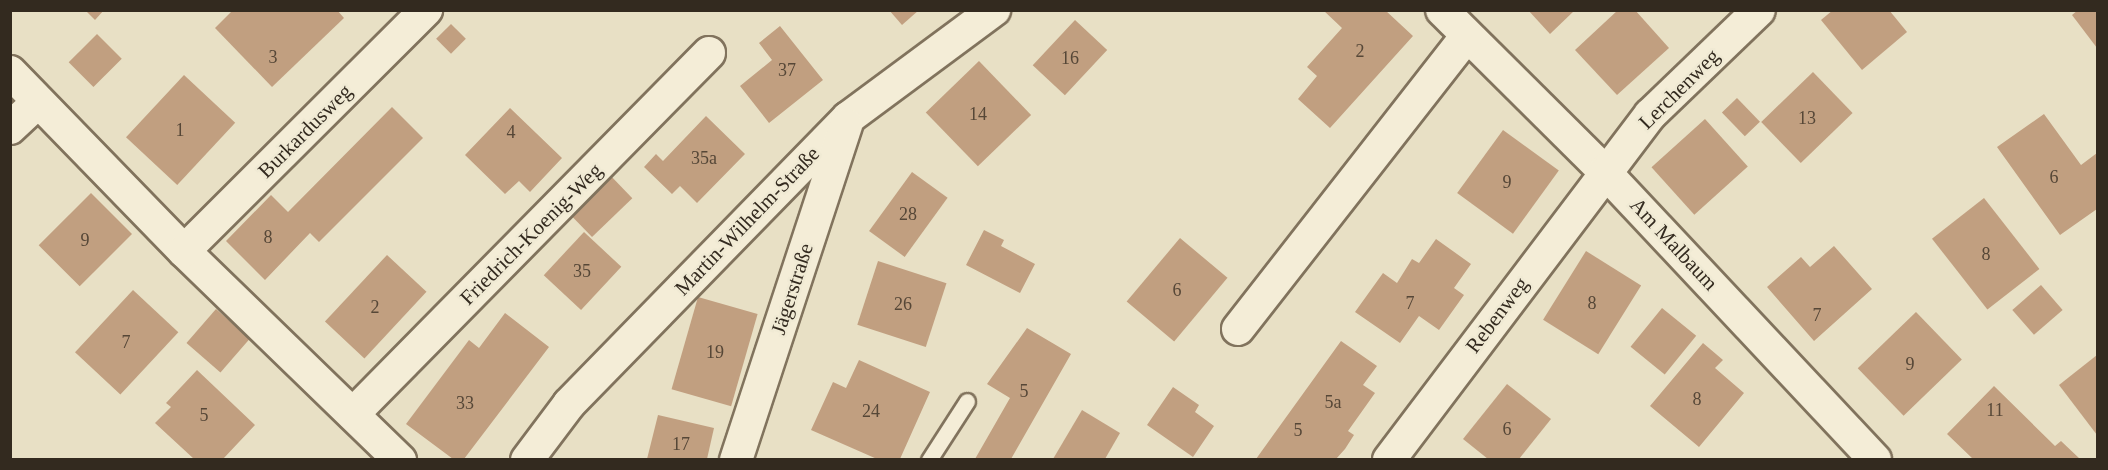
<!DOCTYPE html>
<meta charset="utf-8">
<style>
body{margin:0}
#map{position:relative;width:2108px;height:470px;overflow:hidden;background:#e8e0c5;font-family:Georgia,serif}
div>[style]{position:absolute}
.building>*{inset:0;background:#c19f80;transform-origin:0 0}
.roads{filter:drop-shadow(2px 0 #81735d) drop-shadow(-2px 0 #81735d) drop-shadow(0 2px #81735d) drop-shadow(0 -2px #81735d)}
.lane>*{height:15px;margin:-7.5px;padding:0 7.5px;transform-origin:7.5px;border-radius:7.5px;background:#f4edd7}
.street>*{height:32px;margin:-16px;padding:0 16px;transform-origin:16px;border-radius:16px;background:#f4edd7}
span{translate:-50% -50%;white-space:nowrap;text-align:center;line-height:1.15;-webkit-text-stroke:5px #f0ead4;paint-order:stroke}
.number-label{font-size:18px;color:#564737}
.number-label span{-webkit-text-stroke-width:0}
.street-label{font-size:21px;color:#332a1f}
.frame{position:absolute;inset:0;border:12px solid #332a1f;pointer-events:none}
</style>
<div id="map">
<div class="building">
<div style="clip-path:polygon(85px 10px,104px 10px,95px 20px)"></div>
<div style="clip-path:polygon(233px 10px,337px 10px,344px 18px,272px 87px,215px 28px)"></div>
<div style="clip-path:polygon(889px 10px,919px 10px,902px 25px)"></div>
<div style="clip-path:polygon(1323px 10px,1385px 10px,1413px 36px,1330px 128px,1298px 99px,1317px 76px,1307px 67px,1342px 28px)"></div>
<div style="clip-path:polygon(1528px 10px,1575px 10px,1550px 34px)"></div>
<div style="clip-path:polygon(1618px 10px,1635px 10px,1669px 48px,1617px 95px,1575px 50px)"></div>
<div style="clip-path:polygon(1833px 10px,1889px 10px,1907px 32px,1862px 70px,1821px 20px)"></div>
<div style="clip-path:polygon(2078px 10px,2097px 10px,2097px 48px,2072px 15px)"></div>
<div style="left:1075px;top:20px;width:44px;height:62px;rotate:43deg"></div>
<div style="left:451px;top:24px;width:21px;height:21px;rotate:45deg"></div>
<div style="clip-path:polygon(780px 26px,823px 80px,769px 123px,740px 86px,772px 60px,759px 43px)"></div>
<div style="left:97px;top:34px;width:35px;height:40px;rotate:45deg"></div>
<div style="left:979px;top:61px;width:75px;height:74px;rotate:46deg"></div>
<div style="left:1813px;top:72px;width:57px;height:72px;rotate:46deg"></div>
<div style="left:184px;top:75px;width:70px;height:85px;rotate:43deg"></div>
<div style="left:1737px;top:98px;width:33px;height:21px;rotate:46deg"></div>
<div style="clip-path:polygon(392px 107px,423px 138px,319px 242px,310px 233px,265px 280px,226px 241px,271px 195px,288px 212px)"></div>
<div style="clip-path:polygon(510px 108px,562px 158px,530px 192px,519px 181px,505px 194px,465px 155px)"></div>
<div style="clip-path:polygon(2044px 114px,2081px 165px,2097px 153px,2097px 209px,2060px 235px,1997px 147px)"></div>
<div style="clip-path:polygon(706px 116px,745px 154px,697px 203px,680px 186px,672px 194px,644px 167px,656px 154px,663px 161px)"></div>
<div style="left:1705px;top:119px;width:64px;height:72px;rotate:48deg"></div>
<div style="left:1503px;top:130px;width:69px;height:78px;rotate:36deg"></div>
<div style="left:912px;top:172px;width:44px;height:73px;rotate:36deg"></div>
<div style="left:608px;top:173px;width:35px;height:56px;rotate:46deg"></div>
<div style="left:91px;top:193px;width:58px;height:74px;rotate:45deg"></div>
<div style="left:1984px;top:198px;width:90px;height:66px;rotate:52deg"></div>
<div style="clip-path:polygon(984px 230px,1004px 240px,1001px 246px,1035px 264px,1020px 293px,966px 265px)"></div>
<div style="left:584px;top:232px;width:51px;height:59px;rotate:43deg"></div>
<div style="left:1180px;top:238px;width:62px;height:83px;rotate:40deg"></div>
<div style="clip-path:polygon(1436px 239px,1471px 264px,1454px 288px,1464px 295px,1439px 330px,1419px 316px,1400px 343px,1355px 312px,1383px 273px,1397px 283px,1412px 259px,1419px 263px)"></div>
<div style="clip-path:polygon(1834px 246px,1872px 289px,1814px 341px,1767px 287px,1801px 257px,1810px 267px)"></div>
<div style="left:1586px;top:251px;width:65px;height:81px;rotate:32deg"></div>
<div style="left:387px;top:255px;width:54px;height:91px;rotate:43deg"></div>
<div style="left:878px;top:261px;width:72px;height:67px;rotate:18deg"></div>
<div style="left:2041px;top:285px;width:33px;height:38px;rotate:49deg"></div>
<div style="left:133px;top:290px;width:62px;height:85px;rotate:43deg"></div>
<div style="left:698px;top:297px;width:62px;height:96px;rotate:16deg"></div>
<div style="left:1662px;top:308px;width:44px;height:50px;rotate:39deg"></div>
<div style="left:216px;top:309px;width:45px;height:45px;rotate:41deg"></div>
<div style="left:1916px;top:312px;width:66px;height:81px;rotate:46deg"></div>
<div style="clip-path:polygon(505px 313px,549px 347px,464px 459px,453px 459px,406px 424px,469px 340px,479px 348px)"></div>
<div style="clip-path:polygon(1027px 328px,1071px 354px,1011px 459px,975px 459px,1010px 398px,987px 384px)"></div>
<div style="clip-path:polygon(1341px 341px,1377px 366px,1363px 385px,1375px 393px,1348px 431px,1354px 435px,1345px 449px,1336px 459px,1256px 459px)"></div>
<div style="clip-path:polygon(1703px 343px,1723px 360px,1715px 368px,1744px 393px,1699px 447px,1650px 406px)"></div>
<div style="clip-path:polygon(2097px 355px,2097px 435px,2059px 385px)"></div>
<div style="clip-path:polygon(859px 360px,930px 392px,900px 459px,877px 459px,811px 430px,833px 382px,846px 388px)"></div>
<div style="clip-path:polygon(197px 370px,255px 425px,223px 459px,194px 459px,155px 423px,171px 407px,166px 403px)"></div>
<div style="clip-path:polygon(1507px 384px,1551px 419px,1519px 459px,1488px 459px,1463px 439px)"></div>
<div style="clip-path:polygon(1994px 386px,2055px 446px,2061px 441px,2080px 459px,1973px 459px,1947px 434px)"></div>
<div style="clip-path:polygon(1173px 387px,1199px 405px,1195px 412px,1214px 426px,1193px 457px,1147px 425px)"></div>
<div style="clip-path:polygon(1082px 410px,1120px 433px,1105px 459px,1053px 459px)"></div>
<div style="clip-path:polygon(658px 415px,714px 428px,707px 459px,647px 459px)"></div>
</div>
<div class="roads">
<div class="lane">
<div style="left:929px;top:460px;width:70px;rotate:-57.2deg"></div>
</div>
<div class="street">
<div style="left:1442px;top:10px;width:228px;rotate:44.8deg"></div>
<div style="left:1604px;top:171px;width:396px;rotate:46.8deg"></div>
<div style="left:10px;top:72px;width:250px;rotate:45.8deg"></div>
<div style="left:184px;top:251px;width:301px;rotate:44.1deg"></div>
<div style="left:10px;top:128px;width:38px;rotate:-43deg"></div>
<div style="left:184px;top:251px;width:342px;rotate:-44.9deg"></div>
<div style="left:1238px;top:329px;width:370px;rotate:-52deg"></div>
<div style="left:353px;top:414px;width:507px;rotate:-45.4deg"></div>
<div style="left:527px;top:460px;width:70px;rotate:-53.1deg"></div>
<div style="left:569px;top:404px;width:400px;rotate:-45.7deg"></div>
<div style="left:848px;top:118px;width:182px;rotate:-36.5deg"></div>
<div style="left:736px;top:460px;width:353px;rotate:-71.8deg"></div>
<div style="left:1389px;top:460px;width:433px;rotate:-52.9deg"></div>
<div style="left:1650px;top:115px;width:151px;rotate:-43.9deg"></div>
</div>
</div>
<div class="number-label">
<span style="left:1360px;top:51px">2</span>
<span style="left:273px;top:57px">3</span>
<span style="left:1070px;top:58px">16</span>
<span style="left:787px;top:70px">37</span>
<span style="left:978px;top:114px">14</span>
<span style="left:1807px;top:118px">13</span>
<span style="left:180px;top:130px">1</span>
<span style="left:511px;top:132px">4</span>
<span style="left:704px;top:158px">35a</span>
<span style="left:2054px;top:177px">6</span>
<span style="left:1507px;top:182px">9</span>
<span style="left:908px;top:214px">28</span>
<span style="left:268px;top:237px">8</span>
<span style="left:85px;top:240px">9</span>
<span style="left:1986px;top:254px">8</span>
<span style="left:582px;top:271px">35</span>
<span style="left:1177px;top:290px">6</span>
<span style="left:1410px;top:303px">7</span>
<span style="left:1592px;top:303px">8</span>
<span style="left:903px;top:304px">26</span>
<span style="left:375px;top:307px">2</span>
<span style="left:1817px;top:315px">7</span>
<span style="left:126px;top:342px">7</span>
<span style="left:715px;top:352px">19</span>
<span style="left:1910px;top:364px">9</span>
<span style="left:1024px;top:391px">5</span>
<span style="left:1697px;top:399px">8</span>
<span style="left:1333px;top:402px">5a</span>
<span style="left:465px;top:403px">33</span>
<span style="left:1995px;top:410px">11</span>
<span style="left:871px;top:411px">24</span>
<span style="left:204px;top:415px">5</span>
<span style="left:1507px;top:429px">6</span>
<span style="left:1298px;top:430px">5</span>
<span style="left:681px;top:444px">17</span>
</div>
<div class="street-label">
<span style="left:1679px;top:89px;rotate:-45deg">Lerchenweg</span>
<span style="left:305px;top:131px;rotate:-45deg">Burkardusweg</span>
<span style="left:747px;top:221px;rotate:-46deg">Martin-Wilhelm-Straße</span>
<span style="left:531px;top:234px;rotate:-45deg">Friedrich-Koenig-Weg</span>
<span style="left:1674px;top:244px;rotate:47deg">Am Malbaum</span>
<span style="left:792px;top:289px;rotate:-72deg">Jägerstraße</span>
<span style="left:1497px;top:315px;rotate:-53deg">Rebenweg</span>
</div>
<div class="frame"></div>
</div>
